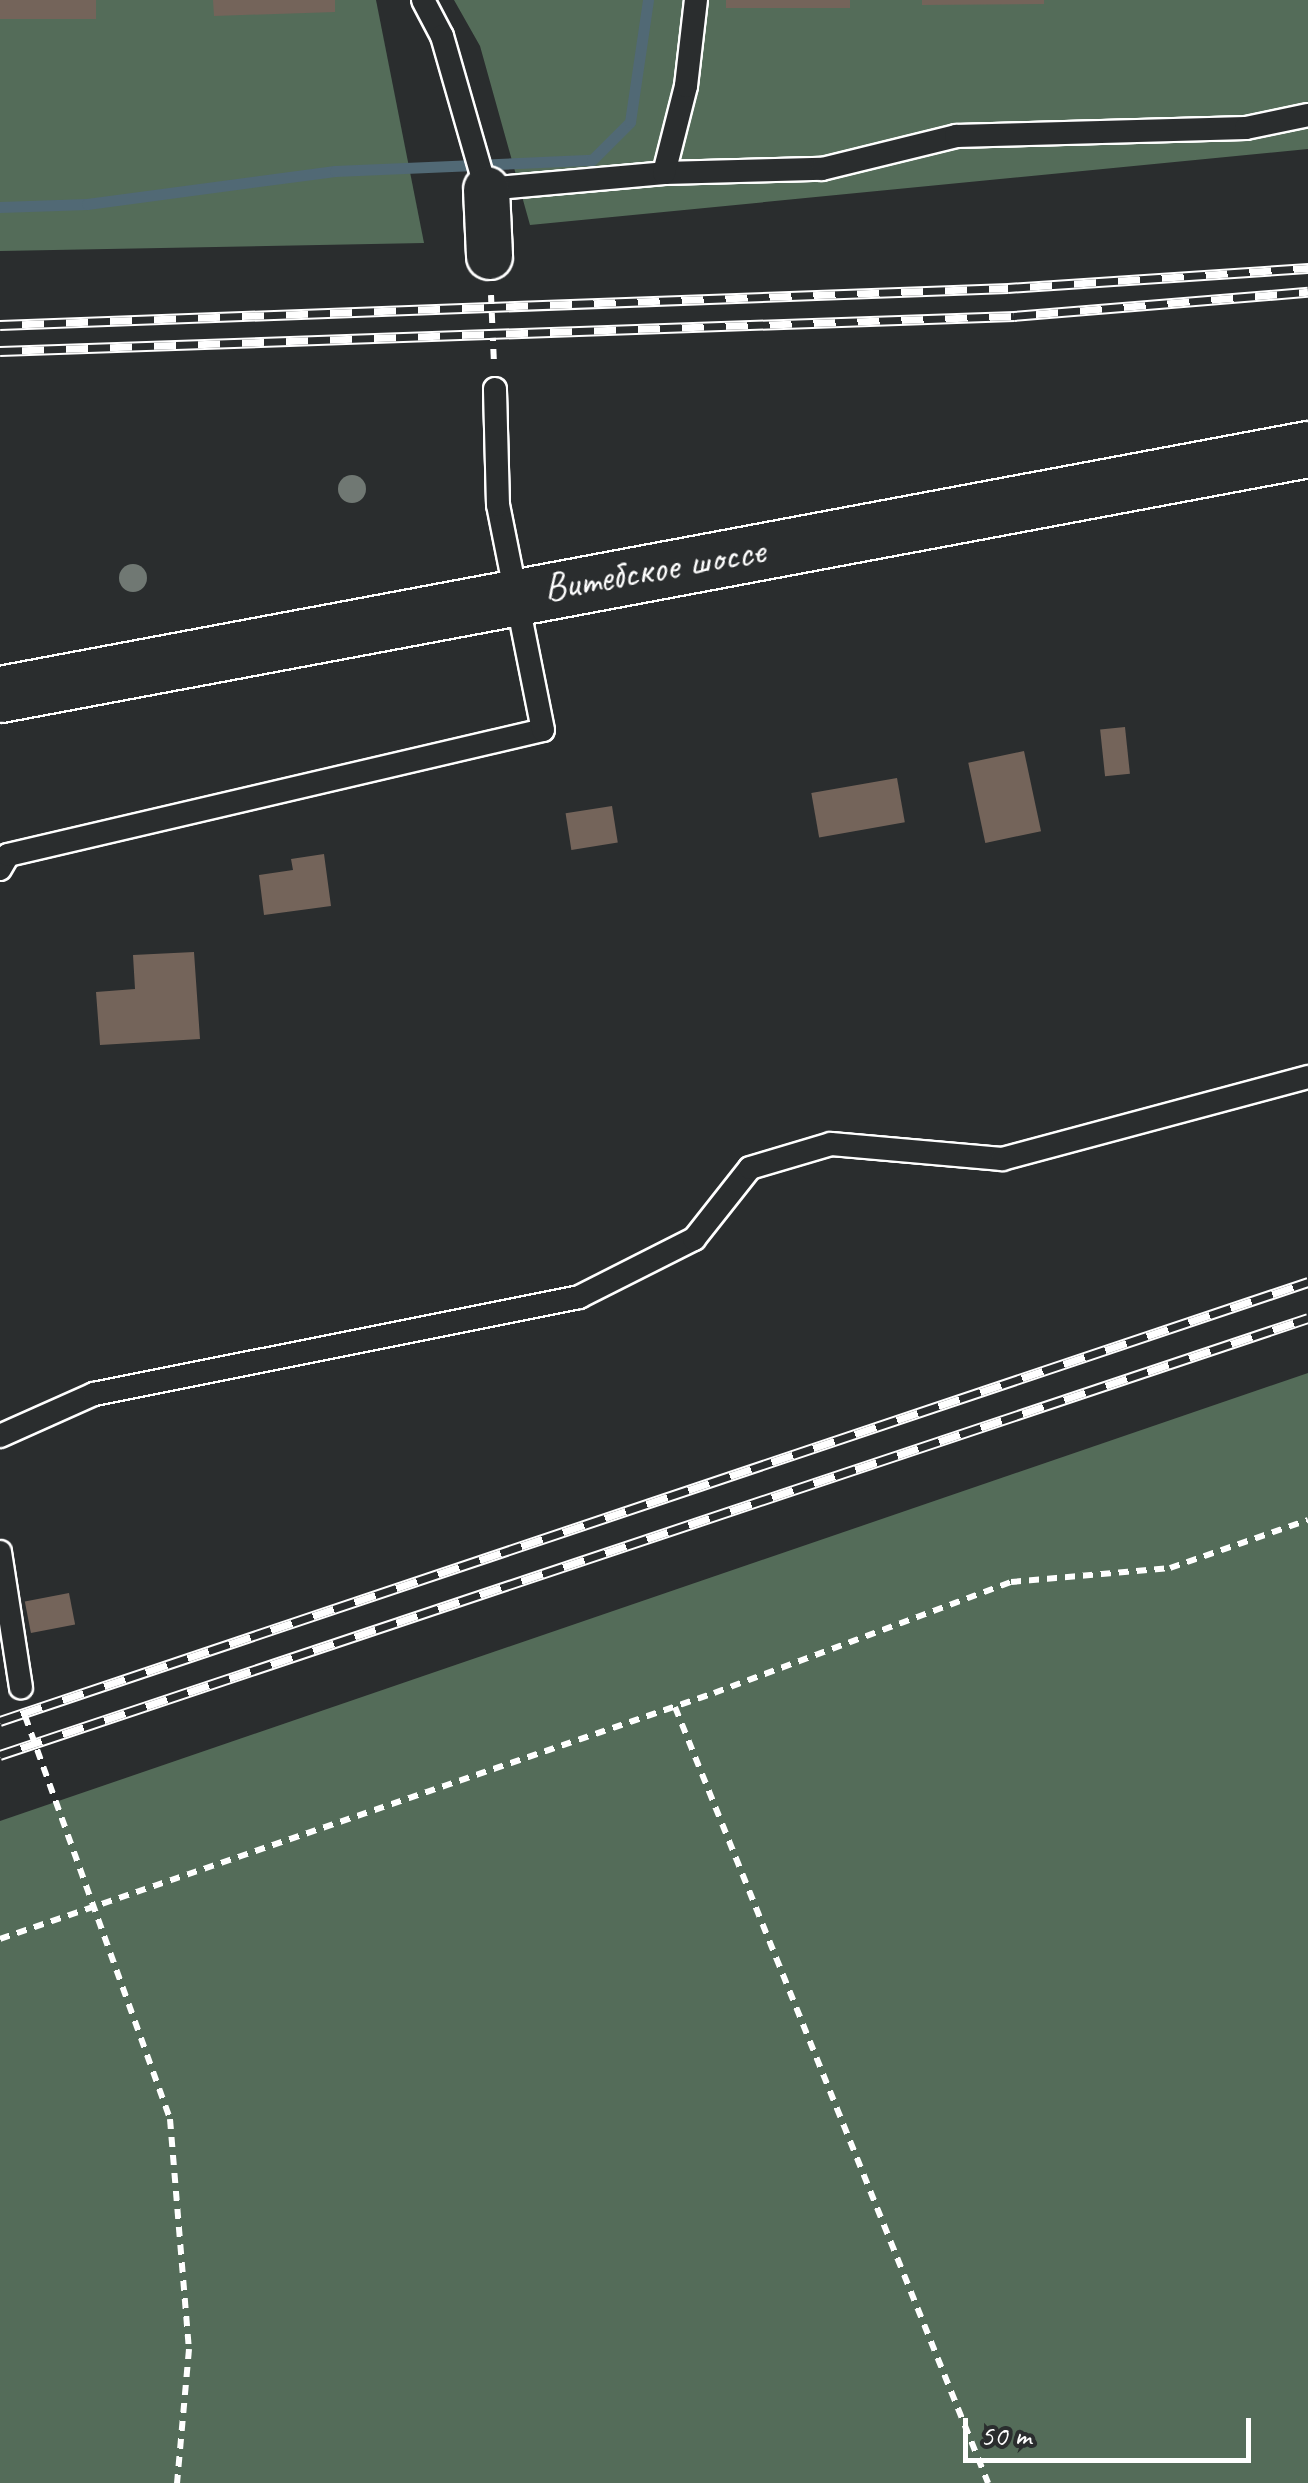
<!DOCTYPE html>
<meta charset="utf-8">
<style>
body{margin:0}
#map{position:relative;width:1308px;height:2483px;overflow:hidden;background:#2a2d2e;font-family:Caveat,sans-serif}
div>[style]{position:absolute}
.green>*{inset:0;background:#546c59}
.stream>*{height:11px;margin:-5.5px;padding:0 5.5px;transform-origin:5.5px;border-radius:5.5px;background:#516975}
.building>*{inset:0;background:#74645a;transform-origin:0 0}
.path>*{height:6px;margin-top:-3px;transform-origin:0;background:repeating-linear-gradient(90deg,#fff 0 10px,transparent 0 18px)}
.roads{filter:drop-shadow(2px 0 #fff) drop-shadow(-2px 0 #fff) drop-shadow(0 2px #fff) drop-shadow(0 -2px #fff)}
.service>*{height:22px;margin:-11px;padding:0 11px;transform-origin:11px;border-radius:11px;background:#2a2d2e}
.minor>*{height:45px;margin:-22.5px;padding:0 22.5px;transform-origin:22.5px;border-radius:22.5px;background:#2a2d2e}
.primary>*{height:55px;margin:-27.5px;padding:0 27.5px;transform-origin:27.5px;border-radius:27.5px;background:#2a2d2e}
.rail>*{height:11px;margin-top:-5.5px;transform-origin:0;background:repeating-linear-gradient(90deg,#2a2d2e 0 22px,#fff 0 44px);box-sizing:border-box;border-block:2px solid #fff}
.trees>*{width:28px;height:28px;margin:-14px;border-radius:50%;background:#707873}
span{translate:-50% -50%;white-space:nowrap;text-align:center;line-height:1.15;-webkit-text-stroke:8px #2a2d2e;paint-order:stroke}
.street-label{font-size:40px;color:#fff}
.scale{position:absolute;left:963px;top:2418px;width:288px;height:45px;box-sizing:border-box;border:5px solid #fff;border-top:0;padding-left:12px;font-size:30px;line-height:35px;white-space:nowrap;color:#fff;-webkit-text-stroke:8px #2a2d2e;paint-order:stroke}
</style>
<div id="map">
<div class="green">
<div style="clip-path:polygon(0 0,376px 0,424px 243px,0 251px)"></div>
<div style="clip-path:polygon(454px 0,1308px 0,1308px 149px,530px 225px,480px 46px)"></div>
<div style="clip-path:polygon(1308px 1373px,1308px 2483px,0 2483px,0 1821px)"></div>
</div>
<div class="stream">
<div style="left:0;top:207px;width:87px;rotate:-2deg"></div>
<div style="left:87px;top:204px;width:250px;rotate:-7.6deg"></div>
<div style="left:335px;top:171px;width:257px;rotate:-2.5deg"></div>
<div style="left:592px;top:160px;width:54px;rotate:-45deg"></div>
<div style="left:630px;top:122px;width:123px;rotate:-81.6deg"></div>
</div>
<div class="building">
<div style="left:0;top:0;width:96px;height:19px"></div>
<div style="clip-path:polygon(213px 0,335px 0,335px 12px,214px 16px)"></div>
<div style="left:726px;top:0;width:124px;height:8px"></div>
<div style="clip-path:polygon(922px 0,1044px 0,1044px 4px,922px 5px)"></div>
<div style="left:1125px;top:727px;width:47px;height:25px;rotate:84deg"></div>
<div style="left:1024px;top:751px;width:82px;height:57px;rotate:78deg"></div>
<div style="left:897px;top:778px;width:45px;height:87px;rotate:80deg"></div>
<div style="left:612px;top:806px;width:37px;height:47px;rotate:81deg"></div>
<div style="clip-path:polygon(324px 854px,331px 906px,264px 915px,259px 875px,293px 870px,291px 859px)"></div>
<div style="clip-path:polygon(194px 952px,200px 1039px,100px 1045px,96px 992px,135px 989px,133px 955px)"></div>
<div style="left:69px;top:1593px;width:32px;height:45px;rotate:79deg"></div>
</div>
<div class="path">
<div style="left:491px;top:295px;width:68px;rotate:87.5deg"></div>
<div style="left:675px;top:1707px;width:837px;rotate:68.03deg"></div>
<div style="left:25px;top:1716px;width:428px;rotate:70.2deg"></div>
<div style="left:170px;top:2119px;width:231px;rotate:85.3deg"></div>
<div style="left:189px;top:2349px;width:135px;rotate:95.1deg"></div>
<div style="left:0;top:1939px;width:755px;rotate:-19.01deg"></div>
<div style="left:714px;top:1693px;width:317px;rotate:-20.5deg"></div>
<div style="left:1011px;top:1582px;width:160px;rotate:-5deg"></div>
<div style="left:1170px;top:1568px;width:146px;rotate:-19.2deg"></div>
</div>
<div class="roads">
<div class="service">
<div style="left:423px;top:0;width:41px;rotate:62.2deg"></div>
<div style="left:442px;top:36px;width:159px;rotate:74deg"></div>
<div style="left:486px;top:189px;width:179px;rotate:-5.1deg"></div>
<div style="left:664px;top:173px;width:158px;rotate:-1.5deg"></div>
<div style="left:822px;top:169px;width:138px;rotate:-13.8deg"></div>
<div style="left:956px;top:136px;width:290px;rotate:-1.6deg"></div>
<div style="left:1246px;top:128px;width:63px;rotate:-11.8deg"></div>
<div style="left:664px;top:173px;width:90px;rotate:-75.8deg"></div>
<div style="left:686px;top:86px;width:87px;rotate:-83.4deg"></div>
<div style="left:0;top:869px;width:16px;rotate:-60deg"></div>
<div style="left:8px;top:855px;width:549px;rotate:-13.15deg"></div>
<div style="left:543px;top:730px;width:229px;rotate:-101.3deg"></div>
<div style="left:498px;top:505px;width:116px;rotate:-91.5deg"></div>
<div style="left:0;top:1436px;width:103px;rotate:-24.1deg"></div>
<div style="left:94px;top:1394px;width:495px;rotate:-11.3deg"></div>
<div style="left:579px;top:1297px;width:129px;rotate:-26.8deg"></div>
<div style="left:694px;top:1239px;width:90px;rotate:-51.7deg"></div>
<div style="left:750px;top:1168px;width:84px;rotate:-16.5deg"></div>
<div style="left:831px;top:1144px;width:172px;rotate:5deg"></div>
<div style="left:1002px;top:1159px;width:317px;rotate:-15deg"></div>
<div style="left:0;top:1552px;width:137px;rotate:81.2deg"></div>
</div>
<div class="minor">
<div style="left:486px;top:189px;width:67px;rotate:87.4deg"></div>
</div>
<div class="primary">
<div style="left:0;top:694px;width:1331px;rotate:-10.61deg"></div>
</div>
</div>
<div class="rail">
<div style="left:0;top:325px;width:1009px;rotate:-2.1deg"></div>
<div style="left:1008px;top:288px;width:301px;rotate:-3.8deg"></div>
<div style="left:0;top:351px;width:1015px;rotate:-1.98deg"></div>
<div style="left:1014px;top:316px;width:295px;rotate:-4.7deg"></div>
<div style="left:0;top:1721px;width:1380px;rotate:-18.55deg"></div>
<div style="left:0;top:1755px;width:1379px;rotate:-18.47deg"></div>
</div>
<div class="trees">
<div style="left:352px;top:489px"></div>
<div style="left:133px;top:578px"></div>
</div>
<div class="street-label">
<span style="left:654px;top:569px;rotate:-10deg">Витебское шоссе</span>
</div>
<div class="scale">50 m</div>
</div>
